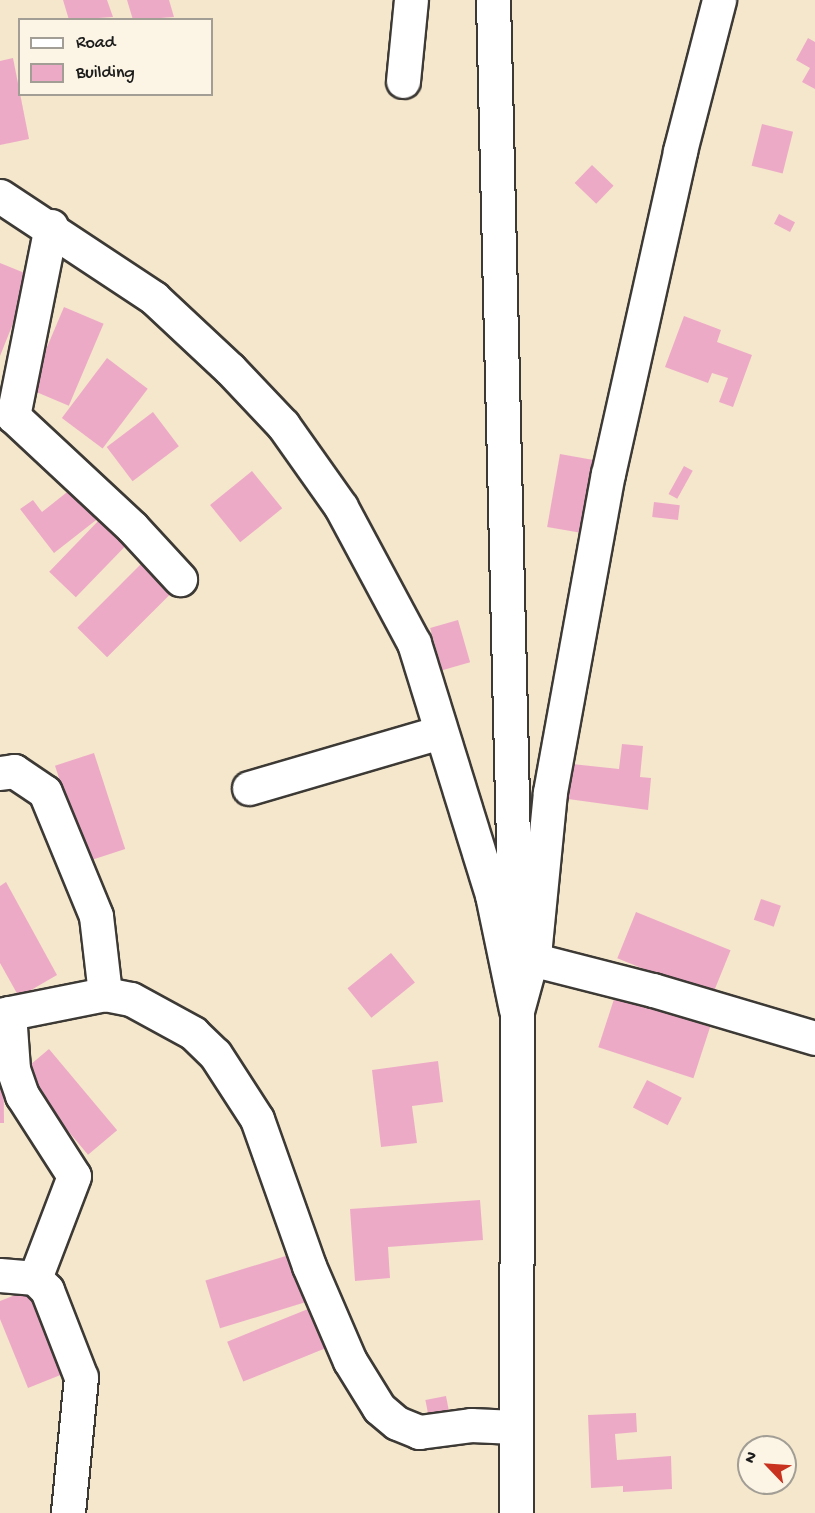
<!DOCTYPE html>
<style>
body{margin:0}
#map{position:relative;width:815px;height:1513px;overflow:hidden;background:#f5e7cc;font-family:"Gochi Hand",sans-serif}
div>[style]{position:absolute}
.building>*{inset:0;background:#edaac7;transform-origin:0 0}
.roads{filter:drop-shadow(2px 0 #3d3a36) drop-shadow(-2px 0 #3d3a36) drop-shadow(0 2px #3d3a36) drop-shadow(0 -2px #3d3a36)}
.minor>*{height:33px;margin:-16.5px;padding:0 16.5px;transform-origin:16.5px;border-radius:16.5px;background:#fff}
.major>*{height:33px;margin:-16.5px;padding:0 16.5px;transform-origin:16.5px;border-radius:16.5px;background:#fff}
span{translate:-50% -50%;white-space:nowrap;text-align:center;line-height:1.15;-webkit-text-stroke:4.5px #fcf5e5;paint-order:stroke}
.legend{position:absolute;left:18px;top:18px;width:195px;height:78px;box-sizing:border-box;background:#fcf5e5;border:2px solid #a29e95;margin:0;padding:8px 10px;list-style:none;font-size:18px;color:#1c1c1c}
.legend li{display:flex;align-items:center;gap:12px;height:30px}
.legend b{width:30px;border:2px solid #a29e95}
.north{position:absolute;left:737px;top:1435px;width:60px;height:60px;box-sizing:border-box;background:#fcf5e5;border:2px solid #a29e95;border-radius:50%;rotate:295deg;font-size:16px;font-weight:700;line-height:24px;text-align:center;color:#1c1c1c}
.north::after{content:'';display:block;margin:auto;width:21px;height:27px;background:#c8321e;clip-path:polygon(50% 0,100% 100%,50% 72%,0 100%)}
</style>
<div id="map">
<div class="building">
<div style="clip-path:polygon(63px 0,107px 0,113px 17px,69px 20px)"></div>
<div style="clip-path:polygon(127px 0,169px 0,174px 17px,133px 20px)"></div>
<div style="clip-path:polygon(808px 38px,815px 42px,815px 89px,802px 82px,810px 68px,796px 60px)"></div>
<div style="clip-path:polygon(13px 58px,29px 139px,0 145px,0 61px)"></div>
<div style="left:762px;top:124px;width:32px;height:43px;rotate:14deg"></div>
<div style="left:592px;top:165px;width:30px;height:25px;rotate:44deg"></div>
<div style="left:779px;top:214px;width:18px;height:11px;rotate:27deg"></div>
<div style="clip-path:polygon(0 263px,32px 276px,0 356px)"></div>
<div style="left:64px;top:307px;width:43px;height:89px;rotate:23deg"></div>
<div style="clip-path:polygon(684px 316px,721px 330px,717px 342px,752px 355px,733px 407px,719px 402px,728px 378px,712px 373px,708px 383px,665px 367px)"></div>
<div style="left:107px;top:358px;width:51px;height:75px;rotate:37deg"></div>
<div style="left:153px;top:412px;width:43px;height:58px;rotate:53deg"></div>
<div style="left:560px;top:454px;width:34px;height:74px;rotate:10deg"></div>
<div style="left:684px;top:466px;width:10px;height:32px;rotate:29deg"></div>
<div style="left:252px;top:471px;width:48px;height:54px;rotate:51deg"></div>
<div style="clip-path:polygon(76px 485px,100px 517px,54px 553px,20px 509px,33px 500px,42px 512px)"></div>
<div style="left:654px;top:502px;width:26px;height:15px;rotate:7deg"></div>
<div style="left:102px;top:517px;width:37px;height:76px;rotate:44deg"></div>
<div style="left:141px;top:564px;width:42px;height:90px;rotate:45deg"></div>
<div style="left:458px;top:620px;width:44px;height:29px;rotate:74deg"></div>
<div style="clip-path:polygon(622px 744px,643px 746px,640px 777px,651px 778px,648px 810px,568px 799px,572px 764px,619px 769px)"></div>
<div style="left:94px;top:753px;width:101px;height:41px;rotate:72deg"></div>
<div style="clip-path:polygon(6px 882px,57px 975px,19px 997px,0 963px,0 886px)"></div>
<div style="left:761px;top:899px;width:21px;height:22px;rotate:19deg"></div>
<div style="left:636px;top:912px;width:102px;height:50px;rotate:22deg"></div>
<div style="left:391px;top:953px;width:38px;height:56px;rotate:51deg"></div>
<div style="left:615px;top:996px;width:100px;height:54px;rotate:18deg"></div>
<div style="clip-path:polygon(0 1032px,3px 1032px,4px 1123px,0 1123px)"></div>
<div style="left:49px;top:1049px;width:106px;height:38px;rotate:50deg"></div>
<div style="clip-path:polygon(438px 1061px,443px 1102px,412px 1106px,417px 1143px,381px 1147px,372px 1070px)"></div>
<div style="left:647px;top:1080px;width:39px;height:31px;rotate:27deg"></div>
<div style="clip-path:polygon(480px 1200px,483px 1240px,388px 1247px,390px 1278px,355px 1281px,350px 1209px)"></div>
<div style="left:302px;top:1251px;width:50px;height:101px;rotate:73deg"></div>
<div style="clip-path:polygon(33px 1288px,68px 1372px,28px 1388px,0 1319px,0 1301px)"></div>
<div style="left:318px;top:1305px;width:43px;height:98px;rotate:68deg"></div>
<div style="left:446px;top:1396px;width:15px;height:21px;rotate:79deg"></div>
<div style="clip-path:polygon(636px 1413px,637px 1432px,615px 1434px,617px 1460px,671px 1456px,672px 1489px,623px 1492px,623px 1486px,591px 1488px,588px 1415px)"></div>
</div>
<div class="roads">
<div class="minor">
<div style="left:493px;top:0;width:1011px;rotate:88.64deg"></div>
<div style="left:517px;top:1011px;width:502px;rotate:90.11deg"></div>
<div style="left:403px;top:81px;width:81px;rotate:-84.4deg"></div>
<div style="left:51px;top:226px;width:194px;rotate:101.3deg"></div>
<div style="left:13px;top:416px;width:163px;rotate:43deg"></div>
<div style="left:132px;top:527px;width:71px;rotate:47.3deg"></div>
<div style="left:0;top:773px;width:14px;rotate:-8deg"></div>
<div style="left:14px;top:771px;width:37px;rotate:34deg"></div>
<div style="left:45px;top:792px;width:134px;rotate:67.6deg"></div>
<div style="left:96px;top:916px;width:79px;rotate:83.4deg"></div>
<div style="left:249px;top:788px;width:199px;rotate:-16.3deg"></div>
<div style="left:531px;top:959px;width:126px;rotate:14.3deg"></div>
<div style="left:653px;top:990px;width:169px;rotate:16.5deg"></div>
<div style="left:9px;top:1013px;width:56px;rotate:85.9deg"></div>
<div style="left:13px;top:1069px;width:28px;rotate:71deg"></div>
<div style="left:22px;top:1095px;width:96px;rotate:57.3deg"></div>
<div style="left:74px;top:1176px;width:109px;rotate:110.9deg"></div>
<div style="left:0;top:1015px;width:107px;rotate:-11.3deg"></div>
<div style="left:105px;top:994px;width:26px;rotate:11deg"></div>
<div style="left:131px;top:999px;width:71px;rotate:28.7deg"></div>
<div style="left:193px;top:1033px;width:30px;rotate:44deg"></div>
<div style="left:215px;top:1054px;width:77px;rotate:57.1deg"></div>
<div style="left:257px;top:1119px;width:156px;rotate:70.5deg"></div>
<div style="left:309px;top:1266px;width:103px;rotate:66.7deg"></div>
<div style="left:350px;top:1361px;width:55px;rotate:58.3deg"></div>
<div style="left:379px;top:1408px;width:23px;rotate:40deg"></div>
<div style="left:397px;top:1423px;width:24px;rotate:22deg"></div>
<div style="left:419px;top:1432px;width:52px;rotate:-7.7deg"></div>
<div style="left:471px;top:1425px;width:44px;rotate:2.6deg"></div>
<div style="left:0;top:1275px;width:35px;rotate:5deg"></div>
<div style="left:35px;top:1278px;width:17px;rotate:45deg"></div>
<div style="left:47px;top:1290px;width:93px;rotate:68.7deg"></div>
<div style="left:81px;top:1377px;width:137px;rotate:95.5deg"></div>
</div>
<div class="major">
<div style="left:0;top:196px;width:185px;rotate:33.5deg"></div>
<div style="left:154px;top:298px;width:104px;rotate:43.1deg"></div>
<div style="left:230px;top:369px;width:77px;rotate:46.6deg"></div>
<div style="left:283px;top:425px;width:100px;rotate:54.7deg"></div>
<div style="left:341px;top:507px;width:154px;rotate:61.8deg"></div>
<div style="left:414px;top:643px;width:264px;rotate:72.8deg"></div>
<div style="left:492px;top:895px;width:117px;rotate:78.2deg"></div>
<div style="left:517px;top:1011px;width:68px;rotate:-74.7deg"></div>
<div style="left:535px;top:945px;width:154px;rotate:-84.4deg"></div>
<div style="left:550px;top:792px;width:323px;rotate:-79.7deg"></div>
<div style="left:608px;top:474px;width:331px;rotate:-77.4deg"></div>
<div style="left:680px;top:151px;width:156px;rotate:-75.5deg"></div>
</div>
</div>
<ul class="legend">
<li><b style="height:8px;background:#fff"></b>Road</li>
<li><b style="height:16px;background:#edaac7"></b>Building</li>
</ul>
<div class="north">N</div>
</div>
